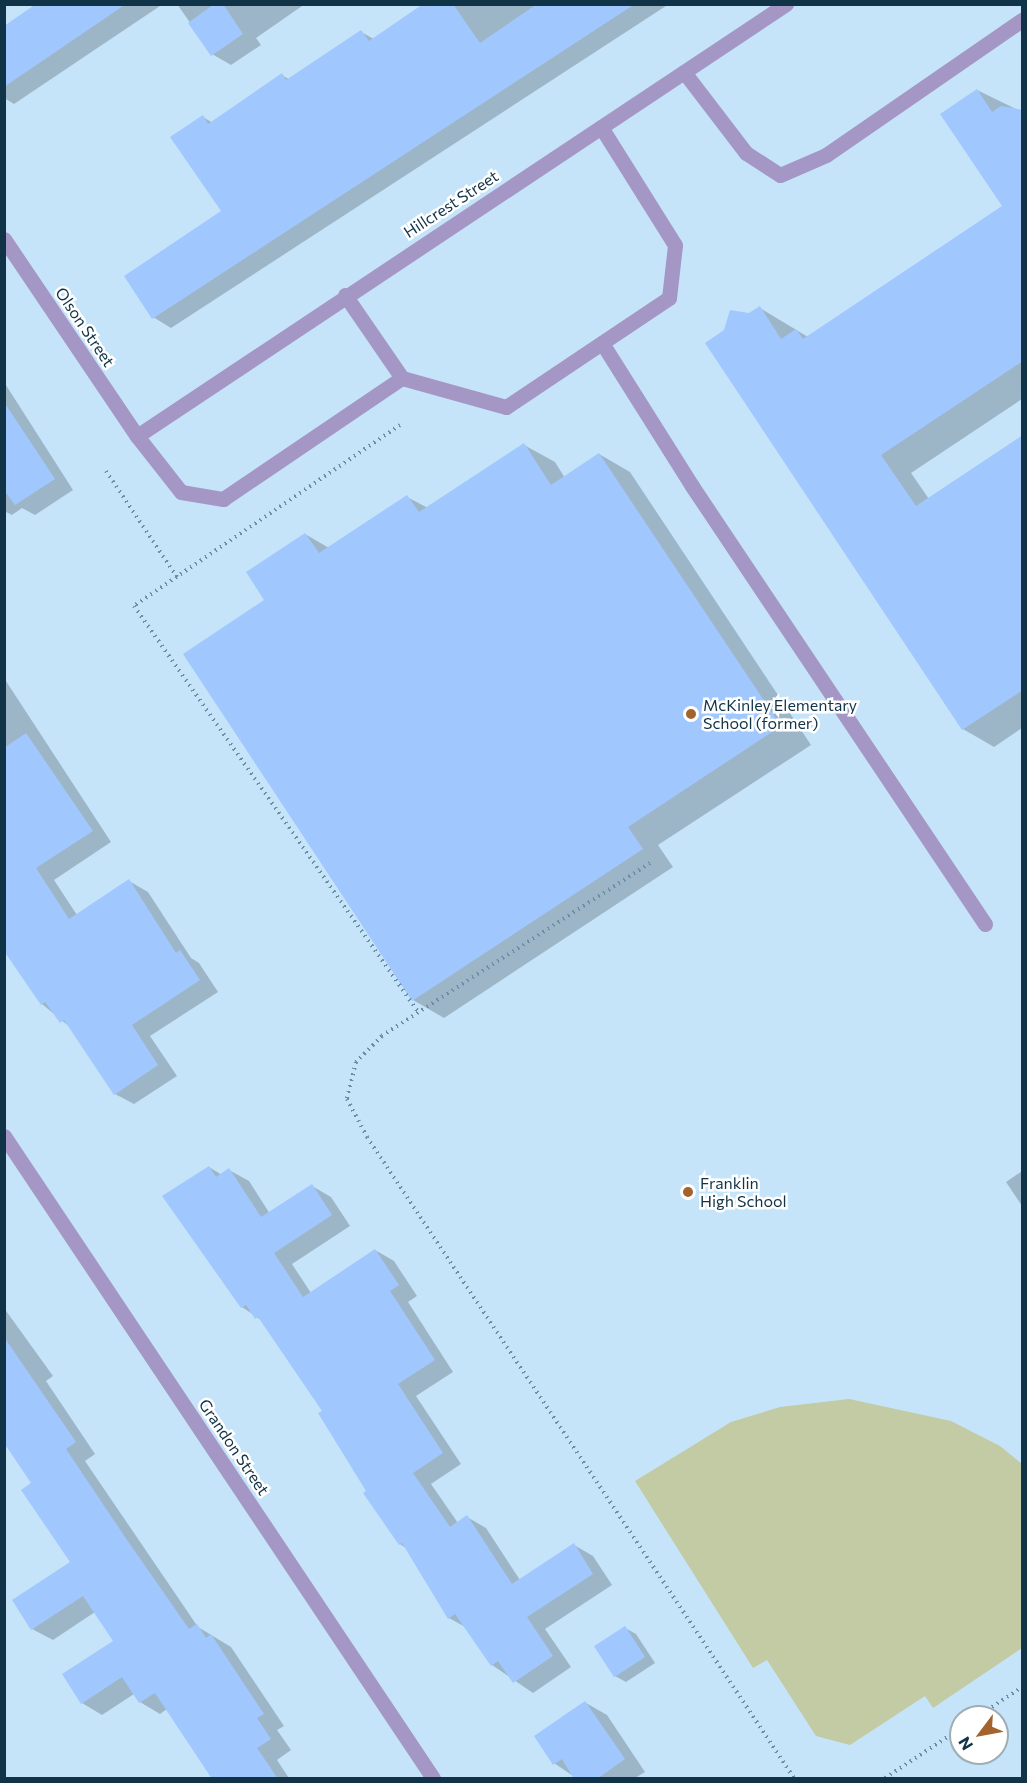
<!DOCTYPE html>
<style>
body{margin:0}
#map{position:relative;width:1027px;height:1783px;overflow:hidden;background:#c5e4f9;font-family:Commissioner,sans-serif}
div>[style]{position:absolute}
.green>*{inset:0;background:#c2cba4}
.shadow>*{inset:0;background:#0003}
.building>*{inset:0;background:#a1c7ff;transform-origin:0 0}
.path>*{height:4px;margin-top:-2px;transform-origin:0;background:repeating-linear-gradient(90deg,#6d8ea2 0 1.5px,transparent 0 6px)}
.minor>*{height:15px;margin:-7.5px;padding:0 7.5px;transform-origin:7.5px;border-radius:7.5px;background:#a597c5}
.dots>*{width:16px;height:16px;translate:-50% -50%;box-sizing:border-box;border:3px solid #fff;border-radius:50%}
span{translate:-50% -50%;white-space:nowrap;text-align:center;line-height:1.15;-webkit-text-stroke:5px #fff;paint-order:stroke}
.street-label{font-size:16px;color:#103347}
.poi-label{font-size:16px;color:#103347}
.left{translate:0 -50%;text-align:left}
.frame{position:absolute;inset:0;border:6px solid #103347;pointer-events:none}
.north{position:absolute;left:949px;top:1705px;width:60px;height:60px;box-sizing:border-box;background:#fff;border:2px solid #9fadb5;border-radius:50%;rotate:238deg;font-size:16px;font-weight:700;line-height:24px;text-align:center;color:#103347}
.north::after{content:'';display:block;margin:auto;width:21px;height:27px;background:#a4632d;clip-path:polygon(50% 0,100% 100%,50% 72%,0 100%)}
</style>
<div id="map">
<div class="green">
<div style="clip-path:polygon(849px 1399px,951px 1421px,1000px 1446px,1022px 1464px,1022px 1648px,933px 1708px,925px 1696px,850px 1745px,816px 1736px,767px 1660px,753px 1668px,635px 1481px,731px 1422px,780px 1407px)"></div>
</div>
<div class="shadow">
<div style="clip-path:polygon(37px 4px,163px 4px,14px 104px,4px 98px,4px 27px)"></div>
<div style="clip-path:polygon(177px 4px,305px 4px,256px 38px,261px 45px,231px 65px,212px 54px)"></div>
<div style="clip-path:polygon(426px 4px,669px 4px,171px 328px,153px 317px,223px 211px,203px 117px,213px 123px,282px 75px,290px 80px,361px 32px,374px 39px)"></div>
<div style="clip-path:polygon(977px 90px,1022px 112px,1022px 399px,911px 473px,929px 499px,1022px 437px,1022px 728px,994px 747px,963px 729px,750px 315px,760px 308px,808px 337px,1004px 207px)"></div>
<div style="clip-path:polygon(4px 382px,73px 490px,35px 515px,22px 508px,12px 515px,4px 511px)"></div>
<div style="clip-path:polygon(524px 445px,555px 462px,565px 478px,599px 454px,630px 472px,811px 745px,658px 845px,673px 867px,444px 1018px,413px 1000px,185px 655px,266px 601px,305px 534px,329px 548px,407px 497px,428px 508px)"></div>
<div style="clip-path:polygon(4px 678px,111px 842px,54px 880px,77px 915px,129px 881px,148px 892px,191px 958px,199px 963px,218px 992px,150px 1036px,177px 1076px,134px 1104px,115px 1094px,71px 1028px,42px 1004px,4px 949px)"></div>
<div style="clip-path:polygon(209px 1167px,222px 1175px,229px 1170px,249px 1181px,270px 1214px,312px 1186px,331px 1197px,350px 1226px,292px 1264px,311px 1293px,375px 1250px,394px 1261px,417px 1296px,408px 1302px,453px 1372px,416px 1396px,461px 1464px,431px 1484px,458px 1523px,467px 1517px,486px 1528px,520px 1580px,574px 1545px,593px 1556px,612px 1585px,545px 1629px,571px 1667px,533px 1693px,492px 1665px,467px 1628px,449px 1618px,407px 1549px,400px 1544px,324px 1411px,264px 1322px,242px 1307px)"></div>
<div style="clip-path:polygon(1022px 1171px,1022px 1206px,1006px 1182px)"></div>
<div style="clip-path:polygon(4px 1308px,53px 1376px,46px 1381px,95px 1454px,85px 1461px,198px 1627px,231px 1647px,284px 1726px,277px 1730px,291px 1750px,277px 1760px,289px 1778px,214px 1778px,167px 1709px,160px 1714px,140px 1702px,134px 1694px,102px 1715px,82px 1703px,115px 1642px,95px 1612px,53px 1640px,32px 1629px,72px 1562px,34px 1483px,4px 1440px)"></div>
<div style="clip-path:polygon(625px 1628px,636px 1634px,655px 1663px,626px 1682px,615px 1676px)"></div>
<div style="clip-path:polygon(586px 1703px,607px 1715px,645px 1772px,635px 1778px,576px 1778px,554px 1763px)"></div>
</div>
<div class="building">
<div style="clip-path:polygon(36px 4px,126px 4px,4px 87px,4px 26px)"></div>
<div style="clip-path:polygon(214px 4px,223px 4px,243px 34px,211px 56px,188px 23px)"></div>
<div style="clip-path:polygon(423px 4px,453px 4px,480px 43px,537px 4px,635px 4px,152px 319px,124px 276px,221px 211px,170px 137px,203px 115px,208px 124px,282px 73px,286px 80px,361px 30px,369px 41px)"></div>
<div style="clip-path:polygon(977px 89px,992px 112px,1001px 106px,1023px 110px,1023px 361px,881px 455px,916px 506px,1023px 435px,1023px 690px,962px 730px,705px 343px,724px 330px,730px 310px,749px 313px,760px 306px,781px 339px,796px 329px,803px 339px,1002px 206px,940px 114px)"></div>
<div style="clip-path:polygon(4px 402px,55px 479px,15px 505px,4px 490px)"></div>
<div style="clip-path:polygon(524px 443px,551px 485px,599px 453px,781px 726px,628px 827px,643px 849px,412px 1001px,183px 654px,264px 600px,246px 572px,305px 533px,319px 553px,407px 495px,419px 512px)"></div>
<div style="clip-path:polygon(26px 733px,93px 831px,36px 868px,69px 919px,129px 879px,176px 953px,180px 950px,200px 980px,132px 1025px,158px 1065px,114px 1095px,64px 1020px,60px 1023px,45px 1002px,41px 1005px,4px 951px,4px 748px)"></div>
<div style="clip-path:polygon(209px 1166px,216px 1177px,229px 1168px,261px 1217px,312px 1184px,332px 1215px,274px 1253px,303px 1297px,375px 1249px,399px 1285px,390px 1291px,435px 1360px,398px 1384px,443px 1453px,413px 1473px,450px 1527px,467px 1515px,512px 1584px,574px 1543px,593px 1574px,527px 1617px,553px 1656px,513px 1683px,498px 1661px,491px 1666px,455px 1614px,448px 1619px,402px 1543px,399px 1545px,363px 1493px,366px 1491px,318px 1413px,322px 1411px,258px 1317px,255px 1319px,246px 1305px,241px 1308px,162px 1196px)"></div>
<div style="clip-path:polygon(4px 1337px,76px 1442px,66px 1449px,127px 1540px,189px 1629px,197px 1624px,206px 1638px,211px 1634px,264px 1714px,257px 1718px,271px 1739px,257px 1748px,278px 1779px,212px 1779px,155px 1693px,139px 1703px,122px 1677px,81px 1704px,62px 1674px,113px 1641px,83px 1596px,31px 1630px,12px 1600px,70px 1562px,21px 1490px,31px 1483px,4px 1443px)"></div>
<div style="left:625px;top:1626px;width:37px;height:37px;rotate:57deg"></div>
<div style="clip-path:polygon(585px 1701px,625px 1759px,597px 1779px,574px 1779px,562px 1759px,553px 1765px,534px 1736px)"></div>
</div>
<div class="path">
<div style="left:400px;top:425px;width:322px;rotate:145.8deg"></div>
<div style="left:134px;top:606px;width:495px;rotate:55deg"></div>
<div style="left:106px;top:471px;width:128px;rotate:56.2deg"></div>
<div style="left:650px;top:863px;width:319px;rotate:147.2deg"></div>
<div style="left:382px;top:1036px;width:37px;rotate:135deg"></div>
<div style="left:356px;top:1062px;width:38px;rotate:104deg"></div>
<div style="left:347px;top:1099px;width:43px;rotate:62.2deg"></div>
<div style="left:367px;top:1137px;width:770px;rotate:56.33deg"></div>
<div style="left:977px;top:1717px;width:54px;rotate:-33.7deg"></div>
<div style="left:885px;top:1778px;width:91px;rotate:-33.3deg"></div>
</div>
<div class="minor">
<div style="left:684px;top:72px;width:102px;rotate:52.6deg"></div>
<div style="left:746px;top:153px;width:40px;rotate:32.9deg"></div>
<div style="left:780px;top:175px;width:50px;rotate:-23.5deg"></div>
<div style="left:826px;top:155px;width:238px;rotate:-34.6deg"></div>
<div style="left:4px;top:239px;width:238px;rotate:56deg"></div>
<div style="left:137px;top:436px;width:71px;rotate:51.8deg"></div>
<div style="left:181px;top:492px;width:43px;rotate:9.5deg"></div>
<div style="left:223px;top:499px;width:216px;rotate:-34.1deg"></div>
<div style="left:402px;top:378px;width:108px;rotate:15.6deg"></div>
<div style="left:506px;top:407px;width:196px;rotate:-33.8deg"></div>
<div style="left:669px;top:298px;width:53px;rotate:-83.5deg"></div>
<div style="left:675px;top:245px;width:139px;rotate:-122.1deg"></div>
<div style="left:345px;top:295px;width:101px;rotate:55.5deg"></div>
<div style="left:602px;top:343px;width:169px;rotate:57.8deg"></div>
<div style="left:692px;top:486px;width:527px;rotate:56.22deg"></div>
<div style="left:137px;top:436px;width:780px;rotate:-33.65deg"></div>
<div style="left:4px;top:1136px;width:772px;rotate:56.25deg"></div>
</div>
<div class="dots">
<div style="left:691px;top:714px;background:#a4632d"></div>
<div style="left:688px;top:1192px;background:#a4632d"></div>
</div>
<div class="street-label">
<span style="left:451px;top:204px;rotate:-33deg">Hillcrest Street</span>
<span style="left:85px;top:327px;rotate:56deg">Olson Street</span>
<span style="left:234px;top:1447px;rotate:56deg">Grandon Street</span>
</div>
<div class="poi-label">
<span class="left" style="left:703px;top:714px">McKinley Elementary<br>School (former)</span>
<span class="left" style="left:700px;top:1192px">Franklin<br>High School</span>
</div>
<div class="frame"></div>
<div class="north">N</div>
</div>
